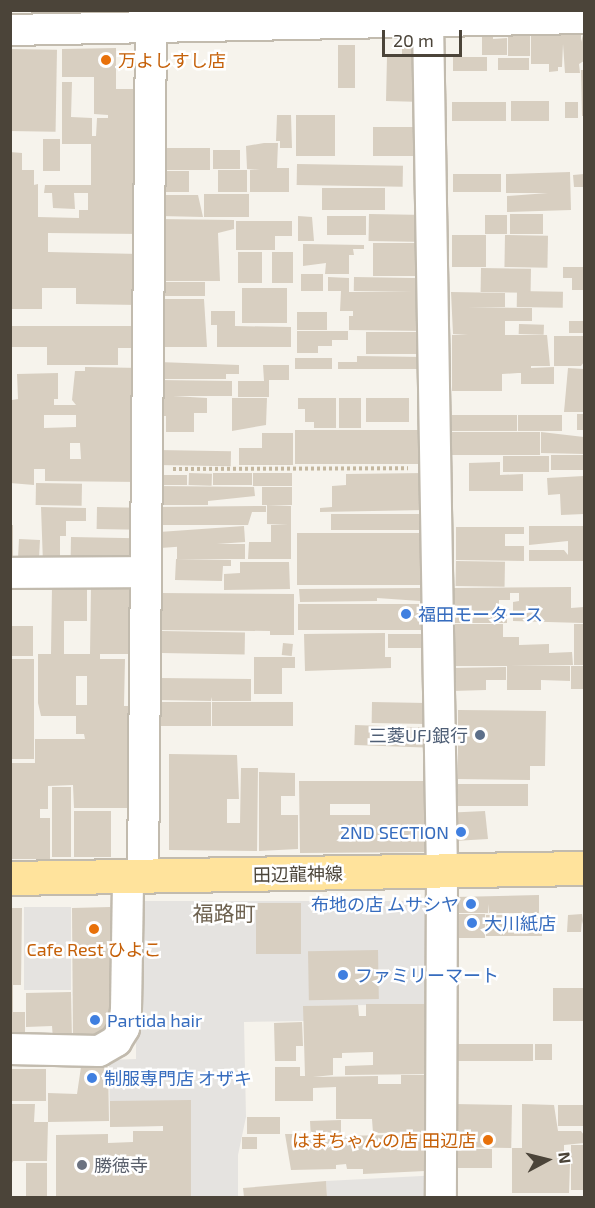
<!DOCTYPE html>
<meta charset="utf-8">
<style>
body{margin:0}
#map{position:relative;width:595px;height:1208px;overflow:hidden;background:#f6f3ec;font-family:"Exo 2","Noto Sans JP",sans-serif}
div>[style]{position:absolute}
.parking>*{inset:0;background:#e5e3e0;transform-origin:0 0}
.building>*{inset:0;background:#d8cfc1;transform-origin:0 0}
.path>*{height:4px;margin-top:-2px;transform-origin:0;background:repeating-linear-gradient(90deg,#c4b79f 0 3px,transparent 0 6px)}
.roads{filter:drop-shadow(2px 0 #c2bbae) drop-shadow(-2px 0 #c2bbae) drop-shadow(0 2px #c2bbae) drop-shadow(0 -2px #c2bbae)}
.minor>*{height:30px;margin:-15px;padding:0 15px;transform-origin:15px;border-radius:15px;background:#fff}
.major>*{height:33px;margin:-16.5px;padding:0 16.5px;transform-origin:16.5px;border-radius:16.5px;background:#ffe39c}
.dots>*{width:16px;height:16px;translate:-50% -50%;box-sizing:border-box;border:3px solid #fff;border-radius:50%}
span{translate:-50% -50%;white-space:nowrap;text-align:center;line-height:1.15;-webkit-text-stroke:5px #fff;paint-order:stroke}
.food-label{font-size:18px;color:#c56008}
.left{translate:0 -50%;text-align:left}
.right{translate:-100% -50%;text-align:right}
.shop-label{font-size:18px;color:#366cbe}
.service-label{font-size:18px;color:#4e5e75}
.street-label{font-size:18px;color:#4b4439}
.worship-label{font-size:18px;color:#5b616d}
.quarter-label{font-size:21px;color:#6e6250}
.frame{position:absolute;inset:0;border:12px solid #4b4439;pointer-events:none}
.north{position:absolute;left:517px;top:1130px;width:60px;height:60px;-webkit-text-stroke:4px #fff;paint-order:stroke;rotate:83deg;font-size:16px;font-weight:700;line-height:24px;text-align:center;color:#4b4439}
.north::after{content:'';display:block;margin:auto;width:21px;height:27px;background:#4b4439;clip-path:polygon(50% 0,100% 100%,50% 72%,0 100%)}
.scale{position:absolute;left:382px;top:30px;width:80px;height:27px;box-sizing:border-box;border:3px solid #4b4439;border-top:0;padding-left:8px;font-size:18px;line-height:21px;white-space:nowrap;color:#4b4439;-webkit-text-stroke:4px #fff;paint-order:stroke}
</style>
<div id="map">
<div class="parking">
<div style="clip-path:polygon(136px 901px,428px 901px,434px 1004px,304px 1006px,304px 1021px,244px 1022px,246px 1117px,238px 1155px,238px 1197px,164px 1197px,163px 1126px,110px 1127px,109px 1060px,136px 1059px)"></div>
<div style="left:71px;top:907px;width:83px;height:47px;rotate:90deg"></div>
<div style="clip-path:polygon(441px 1175px,441px 1197px,327px 1197px,326px 1181px)"></div>
</div>
<div class="building">
<div style="clip-path:polygon(493px 29px,493px 39px,507px 38px,507px 55px,482px 55px,482px 30px)"></div>
<div style="clip-path:polygon(531px 31px,581px 31px,581px 42px,584px 31px,584px 61px,579px 64px,580px 73px,565px 73px,563px 44px,562px 67px,558px 67px,558px 71px,549px 72px,549px 64px,531px 64px)"></div>
<div style="left:508px;top:32px;width:22px;height:24px"></div>
<div style="left:338px;top:45px;width:17px;height:43px"></div>
<div style="clip-path:polygon(402px 46px,423px 47px,423px 102px,386px 101px,387px 56px,402px 56px)"></div>
<div style="clip-path:polygon(116px 48px,116px 89px,142px 89px,141px 234px,48px 233px,48px 252px,140px 254px,139px 305px,76px 304px,76px 288px,42px 288px,42px 309px,10px 309px,10px 152px,22px 153px,22px 170px,34px 170px,34px 185px,38px 184px,38px 217px,79px 218px,79px 210px,88px 210px,88px 193px,74px 193px,75px 209px,53px 208px,52px 193px,44px 193px,45px 185px,91px 185px,91px 144px,62px 144px,62px 82px,72px 82px,71px 117px,92px 118px,92px 136px,96px 136px,97px 118px,108px 118px,108px 115px,94px 114px,94px 77px,62px 77px,62px 49px)"></div>
<div style="left:10px;top:49px;width:47px;height:82px;rotate:1deg"></div>
<div style="left:453px;top:57px;width:34px;height:14px"></div>
<div style="left:498px;top:58px;width:31px;height:12px"></div>
<div style="clip-path:polygon(581px 70px,584px 70px,584px 116px,582px 116px)"></div>
<div style="left:511px;top:101px;width:38px;height:20px"></div>
<div style="left:452px;top:102px;width:54px;height:19px"></div>
<div style="left:565px;top:102px;width:13px;height:16px"></div>
<div style="clip-path:polygon(277px 115px,291px 115px,292px 148px,280px 148px,280px 141px,276px 141px)"></div>
<div style="left:296px;top:115px;width:39px;height:41px"></div>
<div style="left:373px;top:127px;width:50px;height:29px"></div>
<div style="left:43px;top:139px;width:17px;height:32px"></div>
<div style="clip-path:polygon(264px 143px,278px 143px,277px 168px,289px 168px,289px 192px,250px 192px,250px 170px,260px 170px,247px 169px,246px 146px)"></div>
<div style="left:158px;top:148px;width:52px;height:22px"></div>
<div style="left:213px;top:150px;width:27px;height:19px"></div>
<div style="left:297px;top:164px;width:106px;height:21px;rotate:1deg"></div>
<div style="left:247px;top:170px;width:22px;height:29px;rotate:90deg"></div>
<div style="left:159px;top:171px;width:30px;height:21px"></div>
<div style="clip-path:polygon(570px 172px,571px 210px,507px 212px,507px 196px,548px 193px,506px 193px,506px 174px)"></div>
<div style="left:453px;top:174px;width:48px;height:18px"></div>
<div style="clip-path:polygon(584px 174px,584px 187px,574px 187px,573px 175px)"></div>
<div style="left:322px;top:188px;width:63px;height:22px"></div>
<div style="left:249px;top:194px;width:23px;height:45px;rotate:90deg"></div>
<div style="clip-path:polygon(160px 195px,198px 195px,203px 217px,160px 216px)"></div>
<div style="left:369px;top:214px;width:58px;height:27px;rotate:1deg"></div>
<div style="left:510px;top:214px;width:33px;height:20px"></div>
<div style="left:485px;top:215px;width:22px;height:19px"></div>
<div style="clip-path:polygon(298px 216px,312px 217px,314px 241px,298px 241px)"></div>
<div style="left:327px;top:216px;width:39px;height:19px"></div>
<div style="clip-path:polygon(158px 219px,234px 220px,234px 229px,218px 233px,220px 281px,161px 281px)"></div>
<div style="clip-path:polygon(236px 221px,292px 221px,292px 236px,275px 236px,275px 250px,236px 250px)"></div>
<div style="left:452px;top:235px;width:34px;height:32px"></div>
<div style="left:505px;top:235px;width:43px;height:32px;rotate:1deg"></div>
<div style="left:373px;top:243px;width:54px;height:33px"></div>
<div style="clip-path:polygon(303px 244px,364px 245px,364px 249px,353px 249px,354px 255px,349px 255px,349px 274px,325px 274px,326px 263px,303px 266px)"></div>
<div style="left:238px;top:252px;width:24px;height:31px"></div>
<div style="left:272px;top:252px;width:21px;height:31px"></div>
<div style="clip-path:polygon(563px 267px,584px 267px,584px 290px,572px 290px,572px 278px,563px 278px)"></div>
<div style="left:481px;top:268px;width:50px;height:24px;rotate:1deg"></div>
<div style="left:301px;top:274px;width:22px;height:17px"></div>
<div style="clip-path:polygon(328px 277px,349px 278px,349px 292px,428px 292px,427px 331px,349px 330px,349px 316px,353px 316px,353px 311px,340px 311px,341px 291px,328px 291px)"></div>
<div style="left:354px;top:277px;width:73px;height:14px;rotate:1deg"></div>
<div style="left:158px;top:282px;width:47px;height:14px"></div>
<div style="left:242px;top:288px;width:45px;height:35px"></div>
<div style="left:517px;top:291px;width:46px;height:16px;rotate:1deg"></div>
<div style="clip-path:polygon(451px 292px,505px 293px,505px 307px,467px 307px,532px 308px,532px 321px,505px 321px,505px 335px,547px 335px,550px 366px,531px 366px,531px 368px,554px 367px,554px 384px,521px 384px,521px 373px,518px 373px,502px 374px,502px 391px,452px 391px,452px 335px,468px 334px,453px 334px)"></div>
<div style="clip-path:polygon(158px 299px,204px 299px,207px 347px,157px 347px,157px 326px,164px 326px,158px 325px)"></div>
<div style="clip-path:polygon(211px 311px,235px 311px,235px 326px,291px 327px,291px 347px,217px 347px,217px 325px,211px 325px)"></div>
<div style="left:297px;top:312px;width:30px;height:18px"></div>
<div style="left:569px;top:321px;width:15px;height:12px"></div>
<div style="left:519px;top:324px;width:25px;height:10px;rotate:2deg"></div>
<div style="clip-path:polygon(12px 326px,139px 326px,139px 348px,118px 348px,118px 365px,47px 365px,47px 347px,11px 347px)"></div>
<div style="clip-path:polygon(297px 331px,348px 331px,348px 340px,332px 340px,332px 346px,318px 346px,318px 353px,297px 353px)"></div>
<div style="left:366px;top:332px;width:60px;height:22px"></div>
<div style="clip-path:polygon(554px 336px,584px 336px,584px 362px,581px 366px,554px 366px)"></div>
<div style="clip-path:polygon(357px 356px,424px 357px,424px 369px,338px 369px,338px 362px,357px 362px)"></div>
<div style="left:295px;top:358px;width:37px;height:11px"></div>
<div style="clip-path:polygon(159px 362px,239px 365px,239px 374px,226px 374px,226px 379px,159px 379px)"></div>
<div style="clip-path:polygon(263px 365px,289px 365px,289px 380px,269px 380px,269px 397px,238px 397px,238px 381px,264px 381px)"></div>
<div style="clip-path:polygon(evenodd,85px 367px,141px 368px,141px 482px,45px 481px,45px 469px,34px 469px,34px 485px,10px 483px,10px 415px,12px 400px,18px 399px,17px 374px,58px 373px,58px 399px,54px 399px,54px 405px,76px 405px,72px 400px,75px 371px,85px 371px,85px 367px,44px 415px,76px 415px,76px 427px,44px 428px,44px 415px,85px 367px,70px 443px,80px 443px,81px 459px,70px 459px,70px 443px)"></div>
<div style="clip-path:polygon(568px 368px,584px 369px,584px 412px,564px 412px)"></div>
<div style="clip-path:polygon(159px 380px,232px 381px,232px 396px,173px 396px,207px 398px,207px 413px,194px 413px,194px 432px,166px 432px,166px 416px,158px 416px)"></div>
<div style="clip-path:polygon(232px 398px,267px 398px,266px 425px,232px 431px)"></div>
<div style="clip-path:polygon(298px 398px,336px 398px,336px 428px,314px 428px,314px 422px,305px 422px,305px 409px,298px 409px)"></div>
<div style="left:339px;top:398px;width:22px;height:30px"></div>
<div style="left:366px;top:398px;width:43px;height:24px"></div>
<div style="left:577px;top:414px;width:7px;height:16px"></div>
<div style="left:452px;top:415px;width:65px;height:16px"></div>
<div style="left:518px;top:415px;width:44px;height:16px"></div>
<div style="left:295px;top:430px;width:132px;height:34px"></div>
<div style="left:452px;top:432px;width:88px;height:23px"></div>
<div style="clip-path:polygon(541px 432px,584px 437px,584px 454px,541px 453px)"></div>
<div style="clip-path:polygon(262px 433px,293px 433px,293px 465px,239px 465px,239px 448px,262px 448px)"></div>
<div style="left:158px;top:450px;width:73px;height:15px;rotate:1deg"></div>
<div style="left:551px;top:455px;width:33px;height:15px"></div>
<div style="left:503px;top:456px;width:46px;height:16px"></div>
<div style="clip-path:polygon(500px 462px,500px 475px,523px 474px,523px 491px,469px 491px,469px 463px)"></div>
<div style="left:189px;top:473px;width:23px;height:12px;rotate:2deg"></div>
<div style="left:213px;top:473px;width:39px;height:12px"></div>
<div style="left:253px;top:473px;width:39px;height:13px"></div>
<div style="clip-path:polygon(425px 473px,426px 510px,320px 512px,320px 508px,332px 507px,332px 486px,346px 485px,346px 474px)"></div>
<div style="left:158px;top:475px;width:29px;height:10px"></div>
<div style="clip-path:polygon(584px 476px,584px 514px,561px 515px,560px 494px,548px 495px,547px 478px)"></div>
<div style="left:36px;top:483px;width:46px;height:22px;rotate:1deg"></div>
<div style="clip-path:polygon(158px 486px,254px 487px,255px 496px,208px 501px,208px 505px,158px 505px)"></div>
<div style="left:262px;top:487px;width:30px;height:18px"></div>
<div style="clip-path:polygon(267px 505px,291px 506px,291px 559px,248px 559px,249px 542px,271px 542px,271px 525px,288px 525px,267px 524px)"></div>
<div style="clip-path:polygon(266px 506px,266px 512px,252px 512px,248px 525px,159px 525px,158px 507px)"></div>
<div style="clip-path:polygon(41px 507px,86px 508px,86px 521px,66px 521px,66px 536px,60px 536px,60px 564px,43px 564px)"></div>
<div style="left:97px;top:507px;width:42px;height:22px;rotate:1deg"></div>
<div style="left:427px;top:514px;width:16px;height:96px;rotate:90deg"></div>
<div style="left:10px;top:525px;width:3px;height:41px"></div>
<div style="left:244px;top:526px;width:16px;height:85px;rotate:86deg"></div>
<div style="clip-path:polygon(529px 526px,584px 526px,584px 561px,529px 561px,529px 550px,564px 550px,568px 555px,568px 541px,529px 545px)"></div>
<div style="clip-path:polygon(456px 527px,524px 527px,524px 534px,505px 534px,505px 546px,524px 546px,524px 561px,456px 560px)"></div>
<div style="left:297px;top:533px;width:131px;height:52px"></div>
<div style="left:71px;top:537px;width:65px;height:26px;rotate:1deg"></div>
<div style="left:19px;top:539px;width:21px;height:27px;rotate:3deg"></div>
<div style="left:177px;top:544px;width:68px;height:15px"></div>
<div style="clip-path:polygon(176px 559px,231px 560px,231px 566px,223px 566px,222px 581px,175px 580px)"></div>
<div style="left:456px;top:561px;width:49px;height:25px;rotate:1deg"></div>
<div style="clip-path:polygon(240px 562px,289px 562px,290px 589px,224px 590px,224px 574px,240px 573px)"></div>
<div style="clip-path:polygon(evenodd,52px 586px,87px 587px,87px 621px,64px 621px,64px 654px,90px 654px,91px 587px,134px 587px,134px 654px,100px 654px,100px 659px,125px 659px,124px 706px,135px 706px,132px 808px,74px 808px,73px 785px,48px 786px,48px 809px,40px 809px,40px 818px,50px 818px,50px 859px,10px 859px,10px 763px,35px 763px,35px 739px,85px 739px,84px 734px,76px 734px,76px 716px,41px 716px,38px 703px,38px 654px,51px 654px,52px 586px,76px 676px,87px 676px,87px 705px,76px 705px,76px 676px)"></div>
<div style="clip-path:polygon(571px 587px,571px 608px,584px 607px,583px 623px,513px 621px,513px 602px,519px 601px,519px 593px,510px 593px,510px 600px,499px 600px,499px 612px,507px 612px,507px 623px,453px 623px,453px 588px)"></div>
<div style="clip-path:polygon(420px 588px,420px 601px,377px 598px,377px 601px,300px 602px,299px 589px)"></div>
<div style="clip-path:polygon(159px 593px,294px 594px,294px 635px,270px 635px,270px 631px,158px 630px)"></div>
<div style="left:298px;top:604px;width:127px;height:26px"></div>
<div style="clip-path:polygon(452px 624px,503px 624px,503px 637px,519px 637px,519px 645px,549px 644px,549px 653px,572px 652px,573px 665px,510px 666px,570px 666px,570px 681px,541px 680px,541px 690px,507px 690px,507px 666px,452px 666px)"></div>
<div style="left:574px;top:624px;width:10px;height:41px"></div>
<div style="left:10px;top:626px;width:23px;height:30px"></div>
<div style="left:162px;top:631px;width:83px;height:22px;rotate:1deg"></div>
<div style="clip-path:polygon(385px 633px,385px 657px,391px 657px,391px 668px,305px 671px,304px 634px)"></div>
<div style="left:388px;top:634px;width:37px;height:14px"></div>
<div style="left:283px;top:643px;width:10px;height:12px;rotate:6deg"></div>
<div style="clip-path:polygon(254px 657px,295px 657px,295px 668px,282px 668px,282px 694px,254px 694px)"></div>
<div style="left:10px;top:659px;width:24px;height:100px"></div>
<div style="left:571px;top:666px;width:13px;height:23px"></div>
<div style="clip-path:polygon(506px 667px,506px 680px,486px 680px,486px 690px,452px 691px,452px 668px)"></div>
<div style="clip-path:polygon(159px 678px,251px 679px,251px 701px,212px 701px,212px 697px,211px 701px,160px 700px)"></div>
<div style="left:159px;top:702px;width:52px;height:24px"></div>
<div style="left:212px;top:702px;width:81px;height:24px"></div>
<div style="left:372px;top:702px;width:54px;height:21px;rotate:1deg"></div>
<div style="clip-path:polygon(458px 710px,546px 711px,545px 766px,530px 766px,530px 780px,458px 779px)"></div>
<div style="left:355px;top:725px;width:70px;height:20px;rotate:2deg"></div>
<div style="clip-path:polygon(169px 754px,237px 755px,239px 799px,227px 799px,227px 823px,240px 823px,241px 768px,258px 768px,257px 851px,169px 850px)"></div>
<div style="clip-path:polygon(259px 772px,295px 773px,295px 796px,281px 796px,281px 815px,298px 815px,298px 849px,259px 851px)"></div>
<div style="clip-path:polygon(evenodd,299px 781px,431px 781px,432px 852px,300px 853px,299px 781px,330px 804px,370px 804px,370px 815px,330px 815px,330px 804px)"></div>
<div style="left:528px;top:784px;width:22px;height:76px;rotate:90deg"></div>
<div style="left:52px;top:787px;width:19px;height:70px"></div>
<div style="left:74px;top:811px;width:37px;height:46px"></div>
<div style="clip-path:polygon(485px 811px,488px 839px,454px 841px,443px 813px)"></div>
<div style="clip-path:polygon(539px 895px,539px 913px,489px 913px,489px 904px,488px 913px,455px 913px,455px 897px)"></div>
<div style="left:256px;top:903px;width:45px;height:51px"></div>
<div style="clip-path:polygon(110px 907px,111px 1030px,99px 1039px,73px 1040px,72px 908px)"></div>
<div style="clip-path:polygon(10px 908px,22px 908px,21px 985px,13px 985px,13px 1012px,25px 1012px,25px 1042px,10px 1042px)"></div>
<div style="left:452px;top:914px;width:33px;height:24px"></div>
<div style="clip-path:polygon(582px 914px,584px 929px,582px 920px,581px 932px,567px 932px,568px 915px)"></div>
<div style="left:486px;top:915px;width:56px;height:21px"></div>
<div style="left:378px;top:950px;width:49px;height:70px;rotate:89deg"></div>
<div style="left:584px;top:988px;width:33px;height:31px;rotate:90deg"></div>
<div style="clip-path:polygon(71px 992px,72px 1040px,53px 1040px,52px 1026px,26px 1027px,26px 993px)"></div>
<div style="clip-path:polygon(366px 1004px,434px 1004px,435px 1074px,345px 1075px,345px 1066px,373px 1065px,373px 1052px,342px 1053px,342px 1058px,333px 1058px,333px 1075px,313px 1077px,378px 1076px,378px 1084px,401px 1084px,401px 1075px,435px 1075px,436px 1132px,373px 1133px,372px 1119px,336px 1119px,336px 1087px,313px 1088px,313px 1101px,275px 1101px,275px 1067px,300px 1067px,300px 1076px,305px 1076px,303px 1006px,358px 1005px,359px 1016px,366px 1016px)"></div>
<div style="clip-path:polygon(302px 1022px,303px 1046px,296px 1046px,296px 1061px,275px 1061px,274px 1023px)"></div>
<div style="left:452px;top:1044px;width:81px;height:17px"></div>
<div style="left:535px;top:1044px;width:17px;height:16px"></div>
<div style="clip-path:polygon(81px 1067px,108px 1067px,109px 1121px,48px 1122px,48px 1093px,77px 1094px)"></div>
<div style="left:10px;top:1069px;width:36px;height:32px"></div>
<div style="clip-path:polygon(191px 1100px,191px 1197px,56px 1197px,56px 1135px,108px 1134px,108px 1143px,133px 1142px,133px 1131px,163px 1131px,163px 1126px,110px 1127px,110px 1101px)"></div>
<div style="clip-path:polygon(12px 1104px,35px 1104px,34px 1122px,48px 1122px,47px 1161px,13px 1161px,10px 1167px)"></div>
<div style="left:454px;top:1104px;width:58px;height:43px;rotate:1deg"></div>
<div style="clip-path:polygon(522px 1104px,554px 1105px,558px 1131px,581px 1131px,584px 1135px,584px 1143px,564px 1145px,564px 1164px,570px 1164px,569px 1193px,512px 1193px,512px 1148px,522px 1148px)"></div>
<div style="left:558px;top:1105px;width:26px;height:21px"></div>
<div style="left:247px;top:1117px;width:33px;height:17px"></div>
<div style="clip-path:polygon(341px 1120px,341px 1136px,436px 1134px,436px 1145px,425px 1145px,425px 1171px,363px 1174px,363px 1169px,347px 1169px,346px 1164px,336px 1165px,336px 1169px,291px 1170px,285px 1134px,305px 1134px,305px 1139px,311px 1139px,310px 1121px)"></div>
<div style="left:242px;top:1137px;width:15px;height:12px"></div>
<div style="left:571px;top:1145px;width:13px;height:45px"></div>
<div style="left:454px;top:1149px;width:38px;height:19px"></div>
<div style="left:26px;top:1163px;width:21px;height:34px"></div>
<div style="clip-path:polygon(326px 1181px,327px 1197px,244px 1197px,243px 1188px)"></div>
</div>
<div class="path">
<div style="left:173px;top:469px;width:235px;rotate:-0.2deg"></div>
</div>
<div class="roads">
<div class="minor">
<div style="left:428px;top:21px;width:851px;rotate:89.06deg"></div>
<div style="left:442px;top:872px;width:326px;rotate:90.2deg"></div>
<div style="left:10px;top:30px;width:574px;rotate:-1.2deg"></div>
<div style="left:10px;top:573px;width:135px;rotate:-0.4deg"></div>
<div style="left:143px;top:876px;width:849px;rotate:-89.46deg"></div>
<div style="left:10px;top:1049px;width:89px;rotate:1.3deg"></div>
<div style="left:99px;top:1051px;width:20px;rotate:-30deg"></div>
<div style="left:116px;top:1041px;width:15px;rotate:-58deg"></div>
<div style="left:124px;top:1028px;width:18px;rotate:-84deg"></div>
<div style="left:126px;top:1010px;width:134px;rotate:-89.1deg"></div>
</div>
<div class="major">
<div style="left:10px;top:878px;width:574px;rotate:-1deg"></div>
</div>
</div>
<div class="dots">
<div style="left:106px;top:60px;background:#e8710a"></div>
<div style="left:406px;top:614px;background:#3f7fe0"></div>
<div style="left:480px;top:735px;background:#5c6f8a"></div>
<div style="left:461px;top:832px;background:#3f7fe0"></div>
<div style="left:471px;top:904px;background:#3f7fe0"></div>
<div style="left:472px;top:923px;background:#3f7fe0"></div>
<div style="left:94px;top:929px;background:#e8710a"></div>
<div style="left:343px;top:975px;background:#3f7fe0"></div>
<div style="left:95px;top:1020px;background:#3f7fe0"></div>
<div style="left:92px;top:1078px;background:#3f7fe0"></div>
<div style="left:488px;top:1140px;background:#e8710a"></div>
<div style="left:82px;top:1165px;background:#6b7280"></div>
</div>
<div class="food-label">
<span class="left" style="left:118px;top:60px">万よしすし店</span>
<span style="left:94px;top:949px">Cafe Rest ひよこ</span>
<span class="right" style="left:476px;top:1140px">はまちゃんの店 田辺店</span>
</div>
<div class="shop-label">
<span class="left" style="left:418px;top:614px">福田モータース</span>
<span class="right" style="left:449px;top:832px">2ND SECTION</span>
<span class="right" style="left:459px;top:904px">布地の店 ムサシヤ</span>
<span class="left" style="left:484px;top:923px">大川紙店</span>
<span class="left" style="left:355px;top:975px">ファミリーマート</span>
<span class="left" style="left:107px;top:1020px">Partida hair</span>
<span class="left" style="left:104px;top:1078px">制服専門店 オザキ</span>
</div>
<div class="service-label">
<span class="right" style="left:468px;top:735px">三菱UFJ銀行</span>
</div>
<div class="street-label">
<span style="left:298px;top:874px;rotate:-1deg">田辺龍神線</span>
</div>
<div class="worship-label">
<span class="left" style="left:94px;top:1165px">勝徳寺</span>
</div>
<div class="quarter-label">
<span style="left:224px;top:913px">福路町</span>
</div>
<div class="frame"></div>
<div class="north">N</div>
<div class="scale">20 m</div>
</div>
